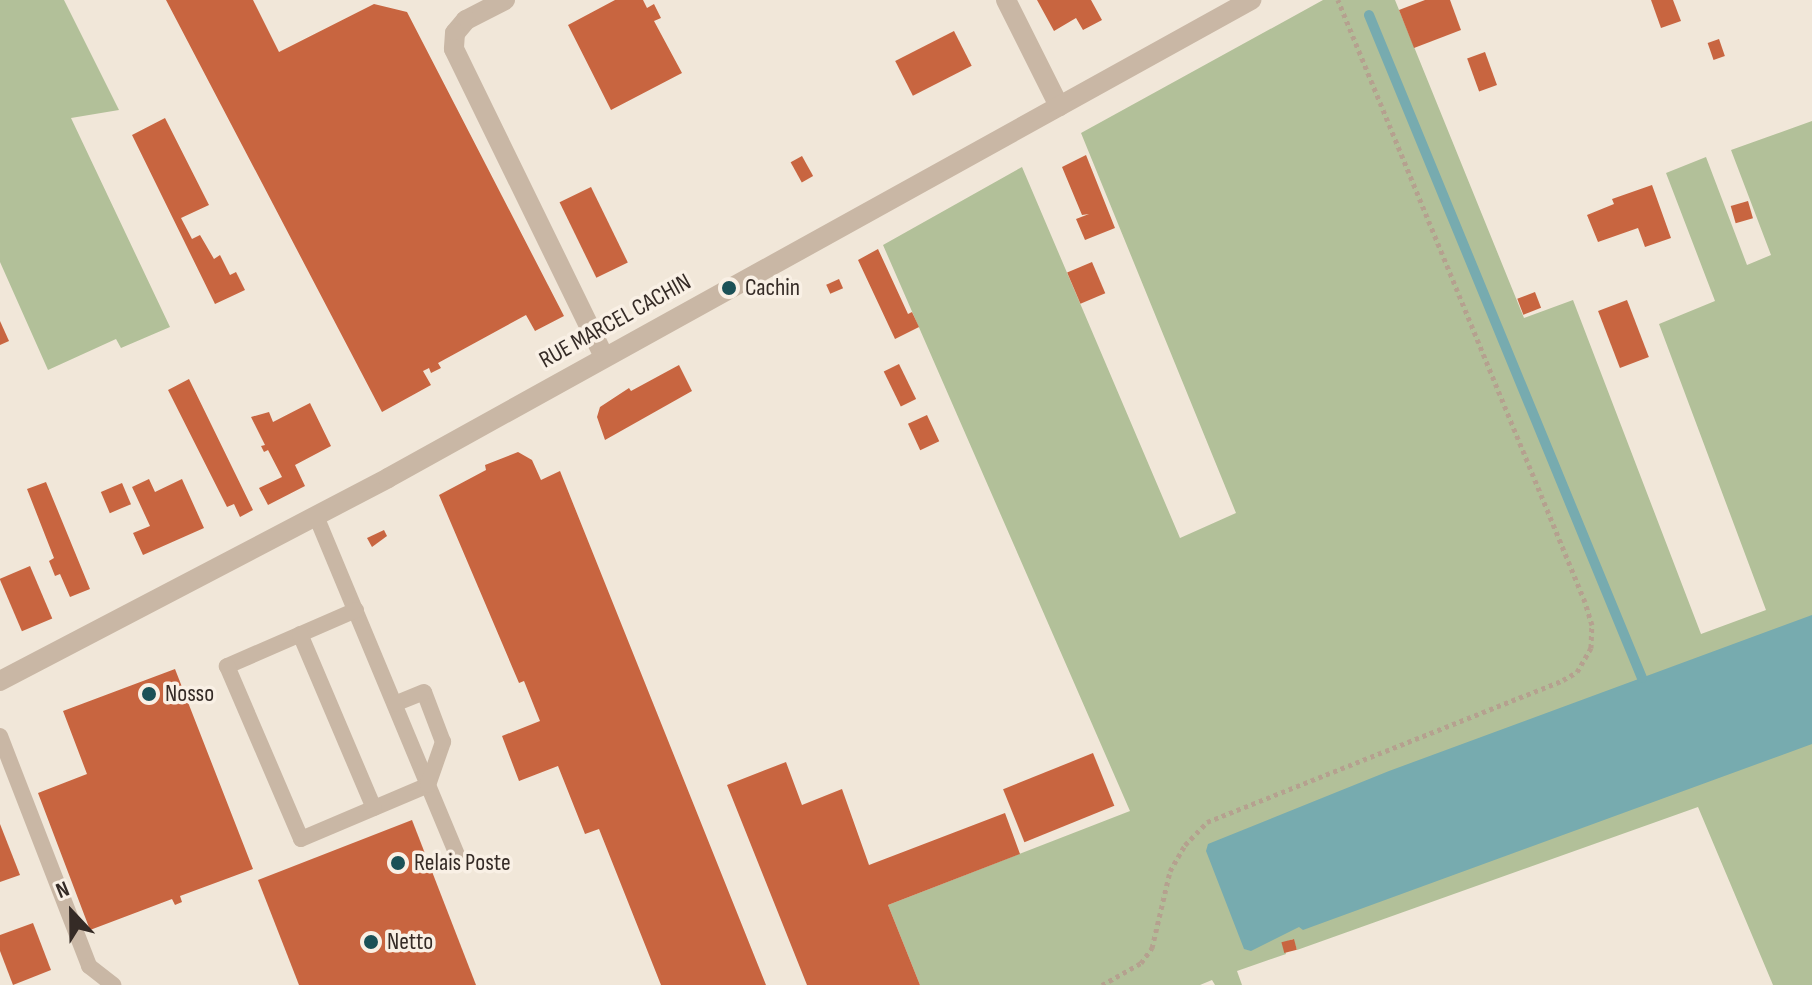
<!DOCTYPE html>
<style>
body{margin:0}
#map{position:relative;width:1812px;height:985px;overflow:hidden;background:#f1e7d9;font-family:"Sofia Sans Condensed",sans-serif}
div>[style]{position:absolute}
.green>*{inset:0;background:#b2c099}
.water>*{inset:0;background:#77abaf}
.stream>*{height:10px;margin:-5px;padding:0 5px;transform-origin:5px;border-radius:5px;background:#77abaf}
.building>*{inset:0;background:#c86540;transform-origin:0 0}
.path>*{height:5px;margin-top:-2.5px;transform-origin:0;background:repeating-linear-gradient(90deg,#b5a18f 0 4px,transparent 0 8px)}
.service>*{height:16px;margin:-8px;padding:0 8px;transform-origin:8px;border-radius:8px;background:#c9b7a5}
.minor>*{height:20px;margin:-10px;padding:0 10px;transform-origin:10px;border-radius:10px;background:#c9b7a5}
.tertiary>*{height:20px;margin:-10px;padding:0 10px;transform-origin:10px;border-radius:10px;background:#c9b7a5}
.dots>*{width:22px;height:22px;translate:-50% -50%;box-sizing:border-box;border:4px solid #f9f0e5;border-radius:50%}
span{translate:-50% -50%;white-space:nowrap;text-align:center;line-height:1.15;-webkit-text-stroke:7px #f9f0e5;paint-order:stroke}
.poi-label{font-size:24px;color:#352b26}
.left{translate:0 -50%;text-align:left}
.street-label{font-size:24px;color:#352b26}
.north{position:absolute;left:32px;top:873px;width:80px;height:80px;-webkit-text-stroke:6px #f9f0e5;paint-order:stroke;rotate:338deg;font-size:22px;font-weight:700;line-height:32px;text-align:center;color:#352b26}
.north::after{content:'';display:block;margin:auto;width:28px;height:36px;background:#352b26;clip-path:polygon(50% 0,100% 100%,50% 72%,0 100%)}
</style>
<div id="map">
<div class="green">
<div style="clip-path:polygon(0 0,64px 0,119px 110px,71px 118px,170px 327px,121px 348px,116px 339px,48px 370px,0 262px)"></div>
<div style="clip-path:polygon(1323px 0,1395px 0,1524px 318px,1573px 300px,1701px 634px,1766px 610px,1659px 324px,1715px 301px,1666px 173px,1706px 157px,1747px 265px,1771px 255px,1731px 150px,1812px 121px,1812px 985px,1773px 985px,1698px 807px,1297px 950px,1293px 939px,1283px 943px,1286px 954px,1237px 971px,1242px 985px,1215px 985px,1212px 980px,1200px 985px,920px 985px,888px 905px,1130px 811px,883px 245px,1022px 167px,1180px 538px,1236px 513px,1081px 133px)"></div>
</div>
<div class="water">
<div style="clip-path:polygon(1812px 615px,1812px 744px,1303px 930px,1299px 927px,1251px 951px,1244px 949px,1206px 851px,1208px 844px,1389px 771px)"></div>
</div>
<div class="stream">
<div style="left:1369px;top:15px;width:717px;rotate:67.62deg"></div>
</div>
<div class="building">
<div style="clip-path:polygon(166px 0,253px 0,279px 52px,374px 4px,407px 12px,564px 316px,535px 331px,526px 315px,438px 363px,441px 368px,431px 373px,429px 368px,423px 371px,431px 385px,382px 412px)"></div>
<div style="clip-path:polygon(615px 0,643px 0,647px 8px,654px 4px,661px 18px,654px 21px,682px 73px,611px 110px,568px 25px)"></div>
<div style="clip-path:polygon(1037px 0,1091px 0,1102px 20px,1083px 30px,1076px 18px,1054px 31px)"></div>
<div style="clip-path:polygon(1425px 0,1450px 0,1461px 30px,1414px 48px,1399px 10px)"></div>
<div style="clip-path:polygon(1651px 0,1673px 0,1681px 21px,1661px 28px)"></div>
<div style="left:954px;top:31px;width:39px;height:66px;rotate:63deg"></div>
<div style="left:1719px;top:39px;width:18px;height:12px;rotate:71deg"></div>
<div style="left:1485px;top:52px;width:35px;height:19px;rotate:70deg"></div>
<div style="clip-path:polygon(165px 118px,209px 205px,181px 218px,192px 239px,200px 235px,214px 259px,220px 255px,230px 275px,236px 272px,245px 290px,215px 304px,132px 135px)"></div>
<div style="clip-path:polygon(1086px 155px,1115px 228px,1085px 240px,1076px 219px,1089px 214px,1082px 215px,1062px 167px)"></div>
<div style="left:802px;top:156px;width:23px;height:13px;rotate:61deg"></div>
<div style="clip-path:polygon(1652px 185px,1671px 238px,1645px 247px,1638px 228px,1598px 242px,1587px 215px,1614px 204px,1612px 199px)"></div>
<div style="left:591px;top:187px;width:84px;height:35px;rotate:64deg"></div>
<div style="left:1748px;top:201px;width:18px;height:18px;rotate:74deg"></div>
<div style="clip-path:polygon(878px 249px,908px 314px,912px 312px,919px 327px,895px 339px,858px 260px)"></div>
<div style="left:1092px;top:262px;width:34px;height:27px;rotate:67deg"></div>
<div style="left:839px;top:279px;width:10px;height:14px;rotate:66deg"></div>
<div style="left:1535px;top:292px;width:17px;height:19px;rotate:69deg"></div>
<div style="left:1627px;top:300px;width:61px;height:31px;rotate:69deg"></div>
<div style="clip-path:polygon(0 321px,9px 341px,0 345px)"></div>
<div style="left:899px;top:364px;width:39px;height:17px;rotate:64deg"></div>
<div style="clip-path:polygon(679px 365px,692px 391px,605px 440px,597px 417px,600px 407px,629px 388px,631px 391px)"></div>
<div style="clip-path:polygon(189px 379px,253px 510px,240px 517px,234px 504px,227px 507px,168px 390px)"></div>
<div style="clip-path:polygon(310px 403px,331px 446px,295px 465px,305px 486px,268px 505px,259px 488px,282px 477px,268px 450px,264px 452px,261px 446px,265px 445px,251px 417px,269px 412px,273px 422px)"></div>
<div style="left:927px;top:415px;width:29px;height:21px;rotate:65deg"></div>
<div style="clip-path:polygon(518px 452px,532px 460px,541px 480px,560px 471px,766px 985px,661px 985px,599px 829px,585px 834px,558px 766px,519px 781px,502px 736px,540px 721px,524px 681px,519px 683px,439px 495px,486px 470px,485px 465px)"></div>
<div style="clip-path:polygon(149px 479px,155px 492px,182px 479px,204px 528px,143px 555px,133px 533px,150px 526px,132px 487px)"></div>
<div style="clip-path:polygon(46px 482px,90px 589px,70px 597px,60px 574px,55px 576px,49px 561px,54px 558px,27px 489px)"></div>
<div style="left:122px;top:483px;width:23px;height:23px;rotate:67deg"></div>
<div style="clip-path:polygon(384px 530px,387px 536px,372px 547px,367px 538px)"></div>
<div style="left:30px;top:566px;width:57px;height:33px;rotate:67deg"></div>
<div style="clip-path:polygon(175px 669px,253px 869px,180px 896px,182px 902px,175px 905px,172px 899px,90px 930px,38px 793px,87px 774px,63px 711px)"></div>
<div style="left:1093px;top:753px;width:57px;height:97px;rotate:68deg"></div>
<div style="clip-path:polygon(786px 762px,802px 805px,842px 789px,869px 865px,1005px 813px,1020px 854px,888px 905px,920px 985px,807px 985px,727px 785px)"></div>
<div style="clip-path:polygon(412px 820px,476px 985px,299px 985px,258px 880px)"></div>
<div style="clip-path:polygon(0 824px,20px 875px,0 882px)"></div>
<div style="clip-path:polygon(33px 923px,51px 970px,13px 985px,0 951px,0 935px)"></div>
<div style="left:1294px;top:939px;width:11px;height:13px;rotate:75deg"></div>
</div>
<div class="path">
<div style="left:1102px;top:985px;width:45px;rotate:-29.4deg"></div>
<div style="left:1141px;top:963px;width:19px;rotate:-54deg"></div>
<div style="left:1152px;top:948px;width:79px;rotate:-76.8deg"></div>
<div style="left:1170px;top:871px;width:30px;rotate:-60deg"></div>
<div style="left:1185px;top:845px;width:32px;rotate:-46deg"></div>
<div style="left:1207px;top:822px;width:383px;rotate:-21.7deg"></div>
<div style="left:1563px;top:680px;width:16px;rotate:-30deg"></div>
<div style="left:1577px;top:672px;width:28px;rotate:-60deg"></div>
<div style="left:1591px;top:648px;width:23px;rotate:-88deg"></div>
<div style="left:1592px;top:625px;width:24px;rotate:-107deg"></div>
<div style="left:1585px;top:602px;width:651px;rotate:-112.31deg"></div>
</div>
<div class="service">
<div style="left:316px;top:516px;width:373px;rotate:67.4deg"></div>
<div style="left:356px;top:610px;width:141px;rotate:156.5deg"></div>
<div style="left:227px;top:666px;width:188px;rotate:66.8deg"></div>
<div style="left:301px;top:839px;width:138px;rotate:-23deg"></div>
<div style="left:428px;top:785px;width:46px;rotate:-70.8deg"></div>
<div style="left:443px;top:742px;width:53px;rotate:-110.8deg"></div>
<div style="left:424px;top:692px;width:31px;rotate:158deg"></div>
<div style="left:300px;top:634px;width:189px;rotate:67deg"></div>
<div style="left:0;top:736px;width:247px;rotate:68.8deg"></div>
<div style="left:89px;top:966px;width:31px;rotate:38deg"></div>
</div>
<div class="minor">
<div style="left:505px;top:0;width:44px;rotate:152.9deg"></div>
<div style="left:466px;top:20px;width:17px;rotate:130deg"></div>
<div style="left:455px;top:33px;width:16px;rotate:94deg"></div>
<div style="left:454px;top:49px;width:343px;rotate:64deg"></div>
<div style="left:1006px;top:0;width:119px;rotate:63.4deg"></div>
</div>
<div class="tertiary">
<div style="left:0;top:681px;width:438px;rotate:-27.6deg"></div>
<div style="left:388px;top:478px;width:987px;rotate:-28.98deg"></div>
</div>
<div class="dots">
<div style="left:729px;top:288px;background:#1b5157"></div>
<div style="left:149px;top:694px;background:#1b5157"></div>
<div style="left:398px;top:863px;background:#1b5157"></div>
<div style="left:371px;top:942px;background:#1b5157"></div>
</div>
<div class="poi-label">
<span class="left" style="left:745px;top:288px">Cachin</span>
<span class="left" style="left:165px;top:694px">Nosso</span>
<span class="left" style="left:414px;top:863px">Relais Poste</span>
<span class="left" style="left:387px;top:942px">Netto</span>
</div>
<div class="street-label">
<span style="left:615px;top:321px;rotate:-29deg">RUE MARCEL CACHIN</span>
</div>
<div class="north">N</div>
</div>
